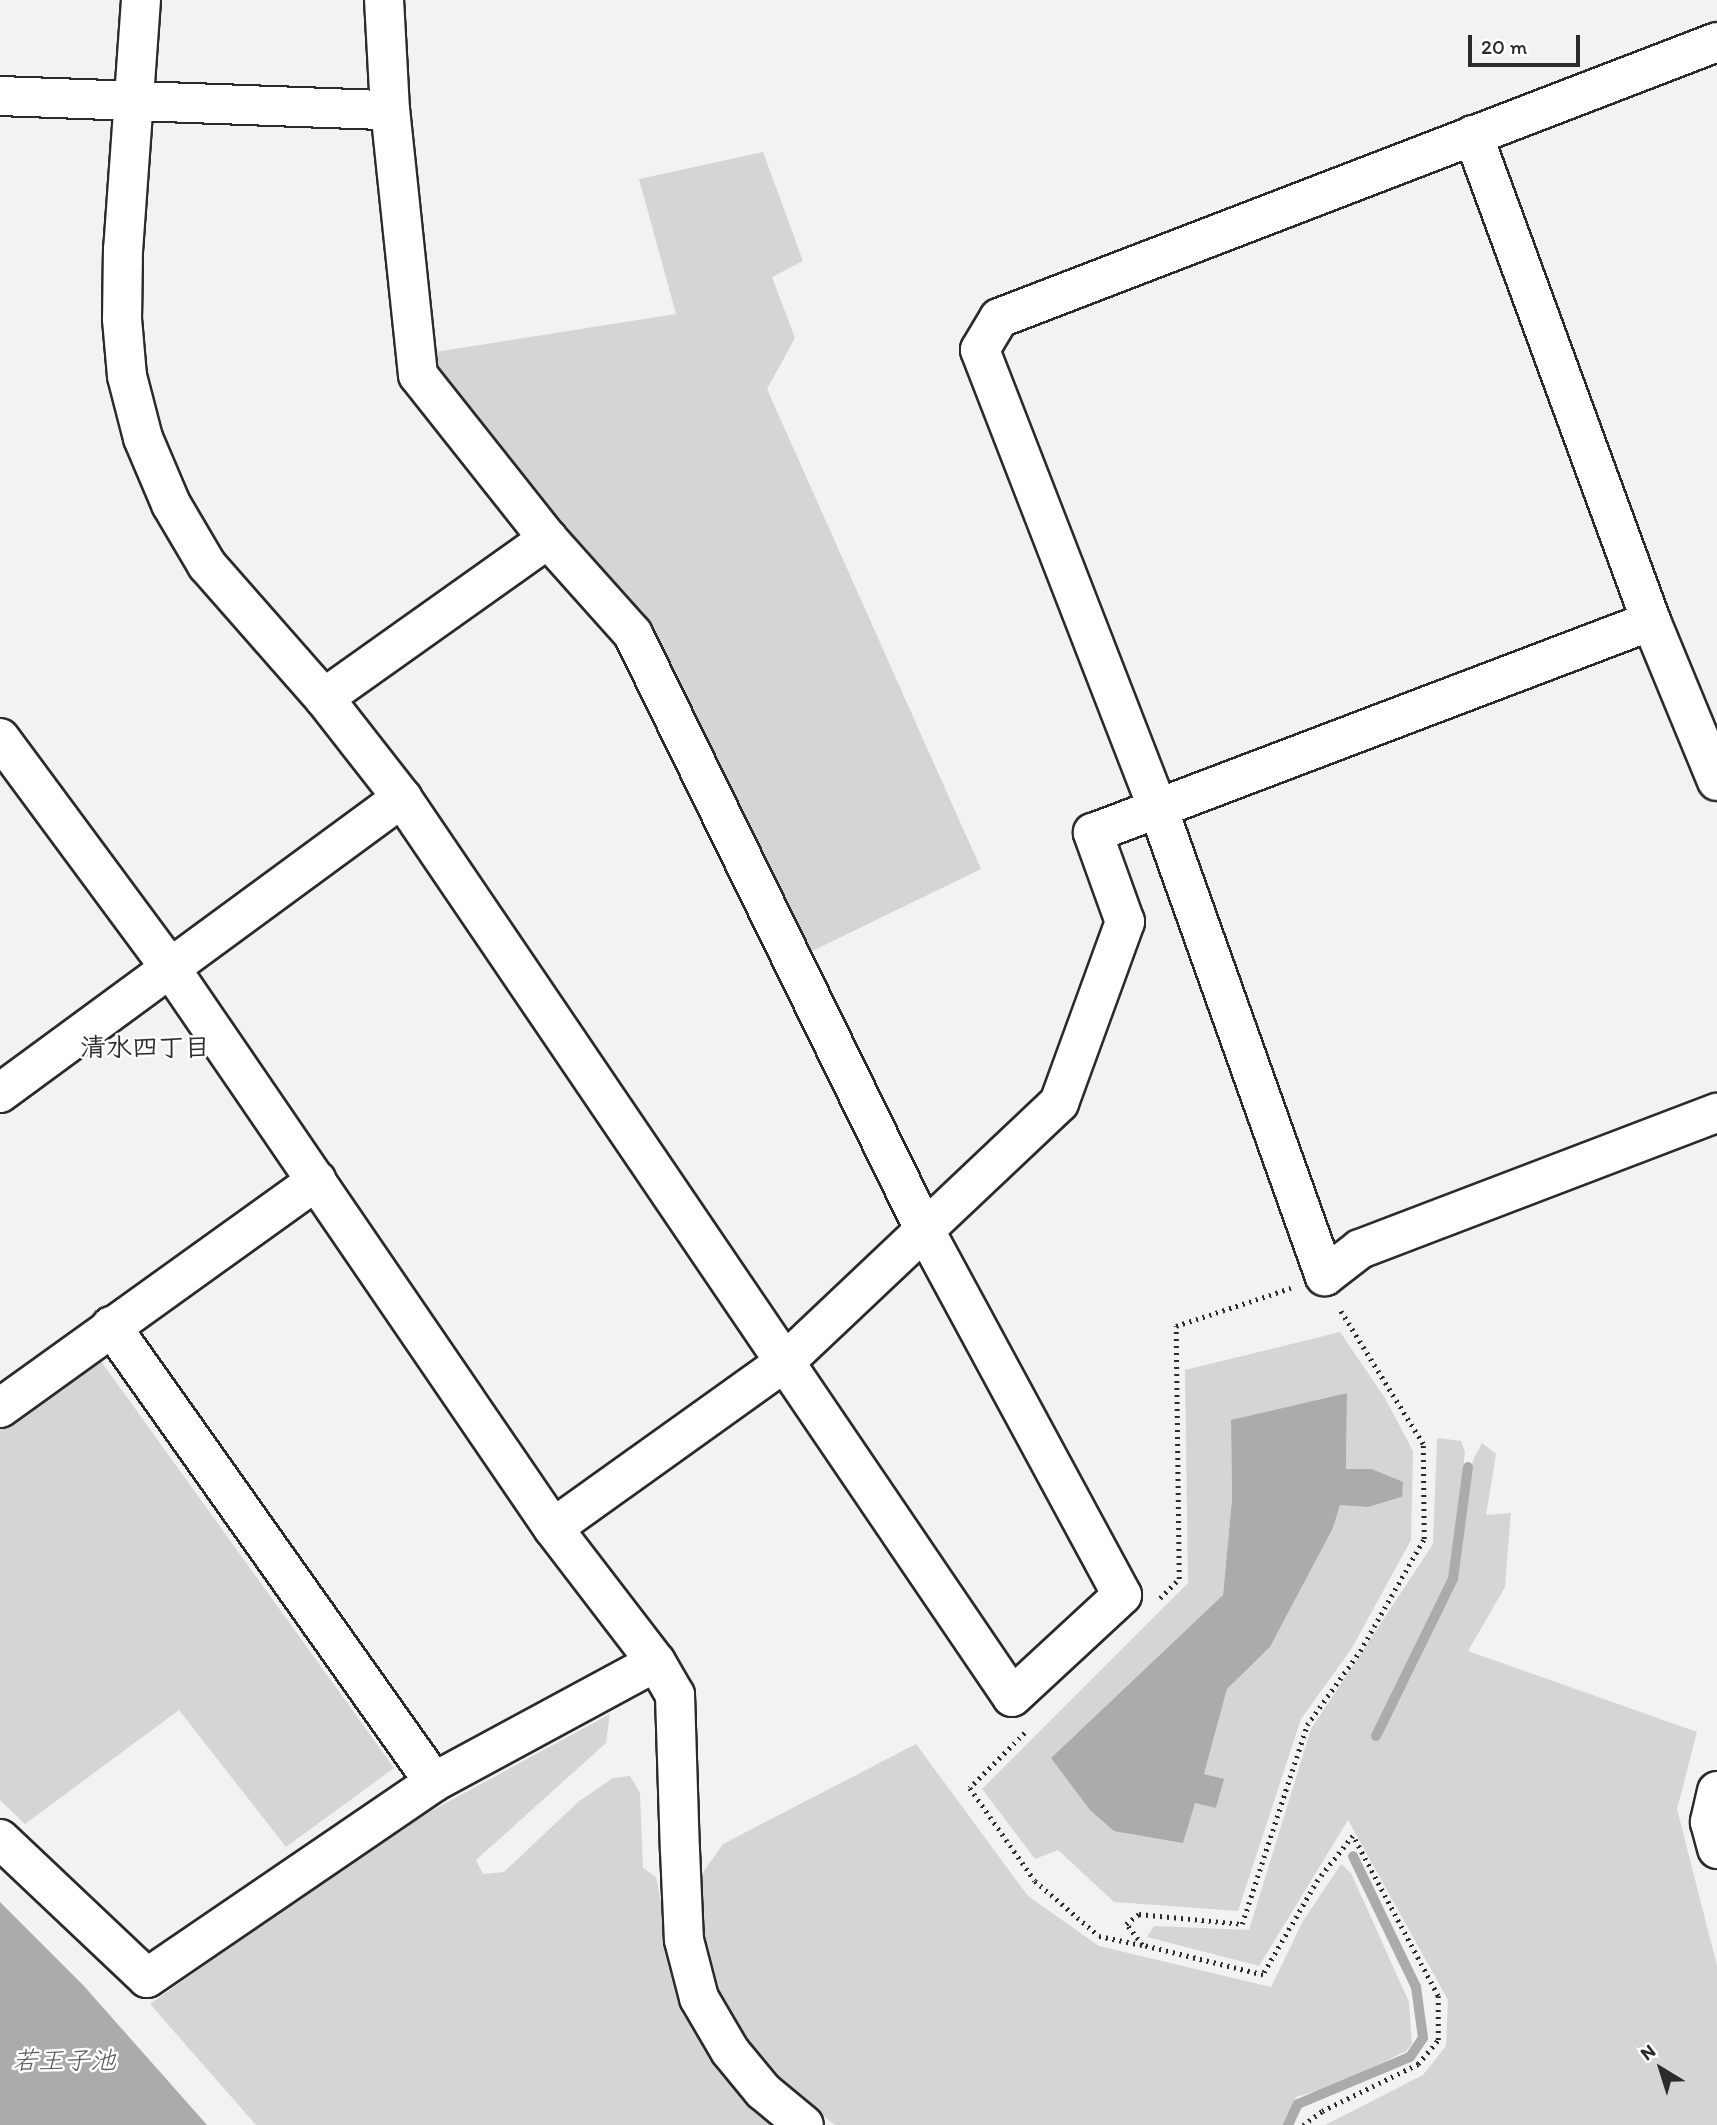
<!DOCTYPE html>
<meta charset="utf-8">
<style>
body{margin:0}
#map{position:relative;width:1717px;height:2125px;overflow:hidden;background:#f2f2f2;font-family:Itim,"Klee One",sans-serif}
div>[style]{position:absolute}
.green>*{inset:0;background:#d5d5d5}
.water>*{inset:0;background:#ababab}
.stream>*{height:10px;margin:-5px;padding:0 5px;transform-origin:5px;border-radius:5px;background:#ababab}
.path>*{height:4.5px;margin-top:-2.25px;transform-origin:0;background:repeating-linear-gradient(90deg,#2b2b2b 0 2px,transparent 0 7px)}
.roads{filter:drop-shadow(2px 0 #2b2b2b) drop-shadow(-2px 0 #2b2b2b) drop-shadow(0 2px #2b2b2b) drop-shadow(0 -2px #2b2b2b)}
.minor>*{height:38px;margin:-19px;padding:0 19px;transform-origin:19px;border-radius:19px;background:#fff}
.tertiary>*{height:38px;margin:-19px;padding:0 19px;transform-origin:19px;border-radius:19px;background:#fff}
span{translate:-50% -50%;white-space:nowrap;text-align:center;line-height:1.15;-webkit-text-stroke:5px #fff;paint-order:stroke}
.neighbourhood-label{font-size:26px;color:#2b2b2b;font-weight:700}
.water-label{font-size:26px;color:#585858;font-style:italic}
.north{position:absolute;left:1626px;top:2034px;width:70px;height:70px;-webkit-text-stroke:5px #fff;paint-order:stroke;rotate:322deg;font-size:19px;font-weight:700;line-height:28px;text-align:center;color:#2b2b2b}
.north::after{content:'';display:block;margin:auto;width:24px;height:32px;background:#2b2b2b;clip-path:polygon(50% 0,100% 100%,50% 72%,0 100%)}
.scale{position:absolute;left:1468px;top:35px;width:112px;height:32px;box-sizing:border-box;border:4px solid #2b2b2b;border-top:0;padding-left:9px;font-size:21px;line-height:24px;white-space:nowrap;color:#2b2b2b;-webkit-text-stroke:5px #fff;paint-order:stroke}
</style>
<div id="map">
<div class="green">
<div style="clip-path:polygon(763px 152px,803px 261px,772px 277px,795px 338px,767px 389px,981px 869px,804px 955px,557px 530px,429px 353px,676px 314px,639px 179px)"></div>
<div style="clip-path:polygon(evenodd,1340px 1332px,1385px 1398px,1413px 1451px,1411px 1540px,1352px 1648px,1301px 1719px,1238px 1911px,1114px 1902px,1058px 1850px,1035px 1859px,982px 1789px,1188px 1583px,1185px 1370px,1340px 1332px,1347px 1393px,1346px 1469px,1372px 1469px,1402px 1482px,1402px 1497px,1368px 1507px,1340px 1504px,1333px 1528px,1270px 1647px,1227px 1689px,1204px 1774px,1223px 1780px,1216px 1808px,1051px 1758px,1223px 1595px,1232px 1499px,1231px 1421px,1347px 1393px)"></div>
<div style="clip-path:polygon(95px 1353px,394px 1768px,286px 1847px,179px 1710px,25px 1824px,0 1800px,0 1423px)"></div>
<div style="clip-path:polygon(1437px 1438px,1461px 1441px,1465px 1452px,1449px 1577px,1373px 1738px,1378px 1740px,1457px 1581px,1473px 1460px,1482px 1443px,1496px 1454px,1486px 1515px,1511px 1513px,1505px 1587px,1468px 1651px,1697px 1732px,1677px 1809px,1717px 1966px,1717px 2125px,1325px 2125px,1423px 2075px,1446px 2046px,1448px 2000px,1348px 1820px,1259px 1966px,1147px 1937px,1154px 1926px,1249px 1930px,1311px 1729px,1433px 1544px)"></div>
<div style="clip-path:polygon(610px 1714px,606px 1743px,476px 1860px,483px 1874px,504px 1872px,578px 1802px,613px 1778px,630px 1776px,640px 1793px,643px 1868px,656px 1877px,672px 1955px,783px 2125px,256px 2125px,150px 2004px,398px 1829px)"></div>
<div style="clip-path:polygon(916px 1744px,1028px 1896px,1099px 1946px,1271px 1987px,1303px 1921px,1341px 1864px,1351px 1873px,1409px 2002px,1412px 2044px,1406px 2051px,1340px 2084px,1296px 2097px,1283px 2125px,835px 2125px,760px 2067px,718px 1999px,700px 1943px,694px 1885px,723px 1844px)"></div>
</div>
<div class="water">
<div style="clip-path:polygon(1347px 1393px,1346px 1469px,1372px 1469px,1403px 1482px,1402px 1497px,1368px 1507px,1340px 1505px,1333px 1528px,1270px 1647px,1227px 1689px,1204px 1774px,1224px 1779px,1216px 1808px,1195px 1803px,1183px 1843px,1114px 1831px,1090px 1810px,1051px 1758px,1223px 1595px,1232px 1499px,1231px 1420px)"></div>
<div style="clip-path:polygon(0 1902px,83px 1985px,207px 2125px,0 2125px)"></div>
</div>
<div class="stream">
<div style="left:1376px;top:1736px;width:175px;rotate:-63.9deg"></div>
<div style="left:1453px;top:1579px;width:113px;rotate:-82.4deg"></div>
<div style="left:1288px;top:2125px;width:23px;rotate:-65deg"></div>
<div style="left:1298px;top:2104px;width:121px;rotate:-22.8deg"></div>
<div style="left:1410px;top:2057px;width:23px;rotate:-56deg"></div>
<div style="left:1423px;top:2038px;width:51px;rotate:-97.8deg"></div>
<div style="left:1416px;top:1987px;width:145px;rotate:-115.7deg"></div>
</div>
<div class="path">
<div style="left:1160px;top:1598px;width:27px;rotate:-45deg"></div>
<div style="left:1179px;top:1579px;width:253px;rotate:-90.7deg"></div>
<div style="left:1176px;top:1326px;width:121px;rotate:-18.3deg"></div>
<div style="left:1025px;top:1733px;width:78px;rotate:135deg"></div>
<div style="left:970px;top:1788px;width:113px;rotate:55deg"></div>
<div style="left:1035px;top:1881px;width:84px;rotate:40.7deg"></div>
<div style="left:1099px;top:1936px;width:44px;rotate:11.8deg"></div>
<div style="left:1303px;top:2125px;width:24px;rotate:-36deg"></div>
<div style="left:1322px;top:2111px;width:107px;rotate:-26.1deg"></div>
<div style="left:1418px;top:2064px;width:31px;rotate:-50deg"></div>
<div style="left:1438px;top:2040px;width:44px;rotate:-90deg"></div>
<div style="left:1438px;top:1996px;width:181px;rotate:-118deg"></div>
<div style="left:1353px;top:1836px;width:56px;rotate:128.5deg"></div>
<div style="left:1318px;top:1880px;width:110px;rotate:120.1deg"></div>
<div style="left:1263px;top:1975px;width:125px;rotate:-166.1deg"></div>
<div style="left:1142px;top:1945px;width:26px;rotate:-127deg"></div>
<div style="left:1126px;top:1924px;width:16px;rotate:-38deg"></div>
<div style="left:1139px;top:1914px;width:103px;rotate:5.5deg"></div>
<div style="left:1242px;top:1924px;width:209px;rotate:-71.9deg"></div>
<div style="left:1307px;top:1725px;width:91px;rotate:-54.4deg"></div>
<div style="left:1360px;top:1651px;width:129px;rotate:-60.3deg"></div>
<div style="left:1424px;top:1539px;width:95px;rotate:-90.6deg"></div>
<div style="left:1423px;top:1444px;width:158px;rotate:-121.8deg"></div>
</div>
<div class="roads">
<div class="minor">
<div style="left:141px;top:0;width:250px;rotate:94.1deg"></div>
<div style="left:123px;top:249px;width:70px;rotate:90.8deg"></div>
<div style="left:122px;top:319px;width:57px;rotate:85deg"></div>
<div style="left:127px;top:376px;width:64px;rotate:75.5deg"></div>
<div style="left:143px;top:438px;width:72px;rotate:67deg"></div>
<div style="left:171px;top:504px;width:71px;rotate:59.5deg"></div>
<div style="left:207px;top:565px;width:177px;rotate:48.7deg"></div>
<div style="left:324px;top:698px;width:127px;rotate:52deg"></div>
<div style="left:402px;top:798px;width:1086px;rotate:55.84deg"></div>
<div style="left:1012px;top:1697px;width:150px;rotate:-42.8deg"></div>
<div style="left:1122px;top:1595px;width:412px;rotate:-118.4deg"></div>
<div style="left:926px;top:1233px;width:667px;rotate:-116.07deg"></div>
<div style="left:633px;top:634px;width:127px;rotate:-131.8deg"></div>
<div style="left:548px;top:539px;width:209px;rotate:-128.4deg"></div>
<div style="left:418px;top:375px;width:266px;rotate:-96deg"></div>
<div style="left:390px;top:110px;width:110px;rotate:-93.1deg"></div>
<div style="left:1717px;top:42px;width:769px;rotate:158.97deg"></div>
<div style="left:999px;top:318px;width:37px;rotate:121deg"></div>
<div style="left:980px;top:350px;width:491px;rotate:68.8deg"></div>
<div style="left:1158px;top:808px;width:497px;rotate:70.4deg"></div>
<div style="left:1325px;top:1276px;width:44px;rotate:-37.6deg"></div>
<div style="left:1360px;top:1249px;width:382px;rotate:-20.9deg"></div>
<div style="left:0;top:96px;width:390px;rotate:2.1deg"></div>
<div style="left:1473px;top:135px;width:518px;rotate:69.88deg"></div>
<div style="left:1651px;top:621px;width:173px;rotate:67.6deg"></div>
<div style="left:324px;top:698px;width:275px;rotate:-35.4deg"></div>
<div style="left:0;top:1093px;width:499px;rotate:-36.3deg"></div>
<div style="left:111px;top:1326px;width:559px;rotate:54.69deg"></div>
<div style="left:434px;top:1782px;width:252px;rotate:-28.4deg"></div>
<div style="left:0;top:1408px;width:390px;rotate:-35.7deg"></div>
<div style="left:553px;top:1528px;width:285px;rotate:-35.6deg"></div>
<div style="left:785px;top:1362px;width:377px;rotate:-43.4deg"></div>
<div style="left:1059px;top:1103px;width:193px;rotate:-70deg"></div>
<div style="left:1125px;top:922px;width:95px;rotate:-109.8deg"></div>
<div style="left:1093px;top:833px;width:597px;rotate:-20.8deg"></div>
<div style="left:0;top:1839px;width:202px;rotate:43.4deg"></div>
<div style="left:147px;top:1978px;width:348px;rotate:-34.3deg"></div>
<div style="left:680px;top:1850px;width:90px;rotate:87.5deg"></div>
<div style="left:684px;top:1940px;width:60px;rotate:75.5deg"></div>
<div style="left:699px;top:1998px;width:61px;rotate:59.7deg"></div>
<div style="left:730px;top:2051px;width:52px;rotate:50.5deg"></div>
<div style="left:763px;top:2091px;width:53px;rotate:39.7deg"></div>
</div>
<div class="tertiary">
<div style="left:0;top:738px;width:287px;rotate:53.5deg"></div>
<div style="left:171px;top:969px;width:677px;rotate:55.65deg"></div>
<div style="left:553px;top:1528px;width:169px;rotate:52.5deg"></div>
<div style="left:656px;top:1662px;width:38px;rotate:60deg"></div>
<div style="left:675px;top:1695px;width:155px;rotate:88.2deg"></div>
<div style="left:1717px;top:1791px;width:32px;rotate:103deg"></div>
<div style="left:1710px;top:1822px;width:28px;rotate:75deg"></div>
</div>
</div>
<div class="neighbourhood-label">
<span style="left:145px;top:1048px">清水四丁目</span>
</div>
<div class="water-label">
<span style="left:64px;top:2061px">若王子池</span>
</div>
<div class="north">N</div>
<div class="scale">20 m</div>
</div>
